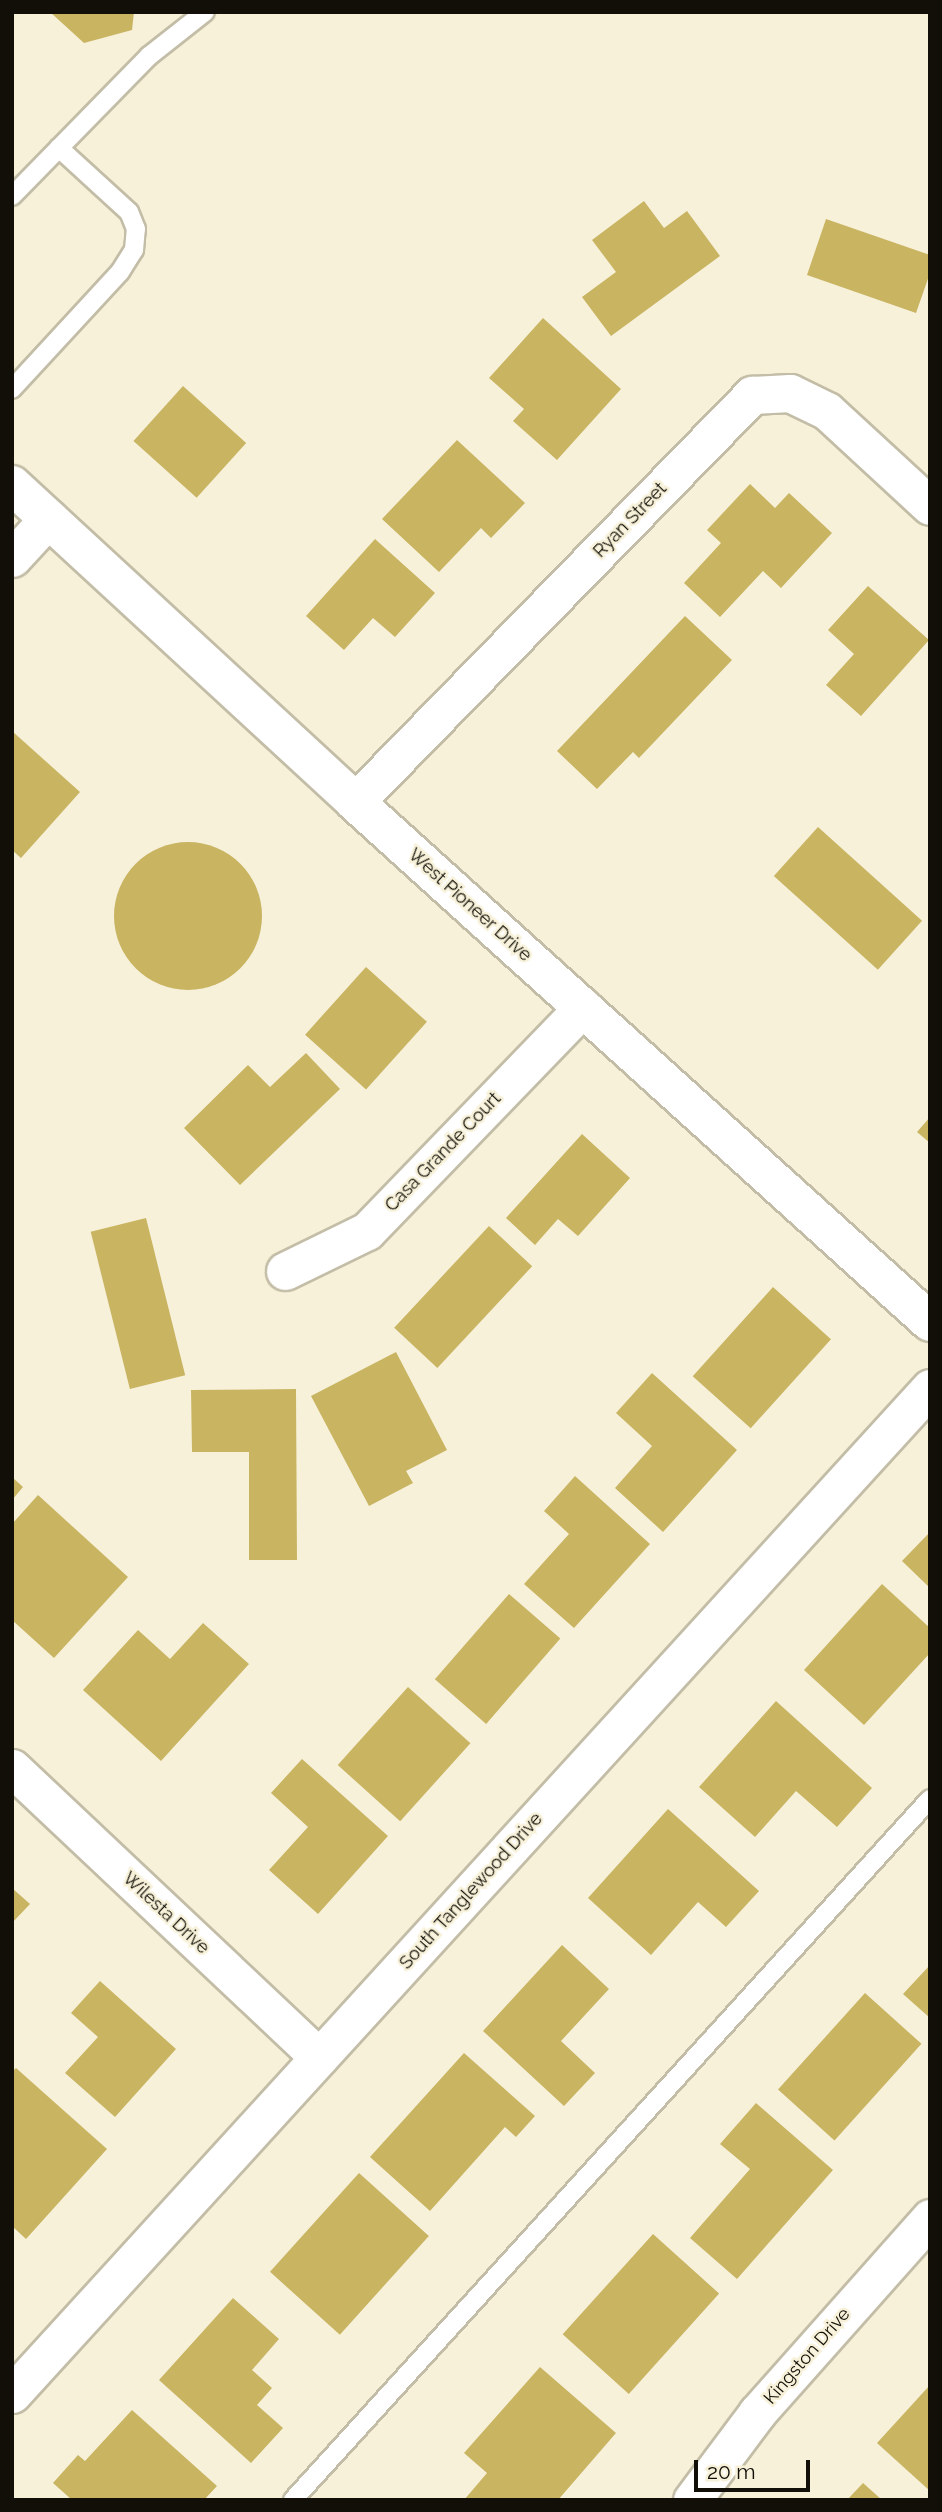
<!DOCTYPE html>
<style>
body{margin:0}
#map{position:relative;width:942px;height:2512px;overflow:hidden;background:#f7f1d9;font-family:Raleway,sans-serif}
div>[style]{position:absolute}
.building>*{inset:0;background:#c9b462;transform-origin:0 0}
.round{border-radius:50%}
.roads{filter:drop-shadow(2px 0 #c3bda7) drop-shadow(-2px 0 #c3bda7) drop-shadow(0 2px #c3bda7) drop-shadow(0 -2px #c3bda7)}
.lane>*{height:18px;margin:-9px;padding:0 9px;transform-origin:9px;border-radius:9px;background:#fff}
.street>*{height:37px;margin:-18.5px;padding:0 18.5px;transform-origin:18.5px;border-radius:18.5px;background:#fff}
.secondary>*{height:38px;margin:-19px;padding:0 19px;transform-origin:19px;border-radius:19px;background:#fff}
span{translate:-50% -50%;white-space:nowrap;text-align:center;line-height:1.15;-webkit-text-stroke:5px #f7f1d9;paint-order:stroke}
.street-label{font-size:18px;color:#110f07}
.frame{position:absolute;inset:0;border:14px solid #110f07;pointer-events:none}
.scale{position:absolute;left:694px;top:2460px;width:116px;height:32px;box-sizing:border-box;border:4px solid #110f07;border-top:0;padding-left:9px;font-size:21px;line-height:24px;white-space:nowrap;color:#110f07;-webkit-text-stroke:5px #f7f1d9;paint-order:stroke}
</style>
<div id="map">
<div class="building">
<div style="clip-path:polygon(50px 12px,134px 12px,132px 30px,84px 43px)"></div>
<div style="clip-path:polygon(644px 201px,664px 228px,687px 211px,720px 256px,611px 336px,582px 297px,616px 272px,592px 240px)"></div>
<div style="clip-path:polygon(826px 219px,930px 255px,930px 273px,916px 313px,807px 275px)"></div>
<div style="clip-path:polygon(543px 318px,621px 389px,557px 460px,513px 421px,524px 409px,489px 378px)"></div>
<div style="left:183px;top:386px;width:85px;height:74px;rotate:42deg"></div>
<div style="clip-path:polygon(457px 440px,525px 503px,491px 538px,481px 528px,439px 572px,382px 519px)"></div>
<div style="clip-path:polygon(750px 484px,775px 508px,789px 493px,832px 533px,781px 588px,763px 571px,720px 617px,684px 583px,721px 543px,707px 530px)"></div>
<div style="clip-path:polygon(375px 539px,435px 593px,395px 637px,373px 618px,344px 650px,306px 616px)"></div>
<div style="clip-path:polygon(868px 586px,929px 640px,861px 716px,826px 685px,854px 654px,828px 630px)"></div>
<div style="clip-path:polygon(685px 616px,732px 660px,639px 758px,633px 752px,597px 789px,557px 751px)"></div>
<div style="clip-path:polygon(12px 731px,80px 792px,21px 858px,12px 850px)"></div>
<div style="left:818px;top:827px;width:140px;height:66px;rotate:42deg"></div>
<div class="round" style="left:114px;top:842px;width:148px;height:148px"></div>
<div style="left:366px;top:967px;width:82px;height:91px;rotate:42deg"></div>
<div style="clip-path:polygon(306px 1053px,340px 1089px,240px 1185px,184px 1128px,248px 1065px,270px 1087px)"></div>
<div style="clip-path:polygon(930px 1117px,930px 1143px,917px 1132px)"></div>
<div style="clip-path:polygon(582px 1134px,630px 1178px,578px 1236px,558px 1219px,535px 1245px,506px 1218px)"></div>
<div style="left:146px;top:1218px;width:162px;height:57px;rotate:76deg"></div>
<div style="left:489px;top:1226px;width:59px;height:139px;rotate:43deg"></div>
<div style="left:773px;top:1287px;width:78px;height:120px;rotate:42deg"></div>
<div style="clip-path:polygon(396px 1352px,447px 1450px,406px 1471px,413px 1483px,369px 1506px,311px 1396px)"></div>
<div style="clip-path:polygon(652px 1373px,737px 1450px,663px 1532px,615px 1488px,652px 1446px,616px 1413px)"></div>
<div style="clip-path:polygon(296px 1389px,297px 1560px,249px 1560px,249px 1452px,192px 1452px,191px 1390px)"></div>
<div style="clip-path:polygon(575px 1476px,650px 1544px,574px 1628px,524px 1584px,569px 1534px,544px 1511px)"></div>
<div style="clip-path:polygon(12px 1477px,23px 1487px,12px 1500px)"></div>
<div style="clip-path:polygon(38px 1495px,128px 1577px,54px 1658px,12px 1620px,12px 1524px)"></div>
<div style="clip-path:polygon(930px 1532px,930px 1588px,902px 1561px)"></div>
<div style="clip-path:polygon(882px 1584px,930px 1628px,930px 1653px,864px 1725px,804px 1670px)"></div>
<div style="left:509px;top:1594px;width:68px;height:113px;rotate:41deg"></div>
<div style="clip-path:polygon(203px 1623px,249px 1664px,161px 1761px,83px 1690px,138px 1630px,170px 1659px)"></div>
<div style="left:408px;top:1687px;width:84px;height:105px;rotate:42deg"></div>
<div style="clip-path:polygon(776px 1701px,872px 1788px,837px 1827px,796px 1791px,755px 1837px,699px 1787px)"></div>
<div style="clip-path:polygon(302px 1759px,388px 1836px,318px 1914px,269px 1870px,308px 1827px,271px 1793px)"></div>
<div style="clip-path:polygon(668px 1809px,759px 1891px,726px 1927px,698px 1902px,651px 1955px,588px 1898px)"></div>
<div style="clip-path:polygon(12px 1888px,30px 1904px,12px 1923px)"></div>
<div style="clip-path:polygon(562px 1945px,609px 1989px,561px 2041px,595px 2073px,564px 2106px,483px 2031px)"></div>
<div style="clip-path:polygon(930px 1965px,930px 2018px,903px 1994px)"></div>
<div style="clip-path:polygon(100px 1981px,176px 2049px,115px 2117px,65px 2073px,98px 2037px,71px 2013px)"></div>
<div style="left:865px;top:1993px;width:76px;height:130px;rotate:42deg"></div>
<div style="clip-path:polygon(464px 2053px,535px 2116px,516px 2137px,505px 2127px,430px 2211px,370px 2157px)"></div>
<div style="clip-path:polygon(16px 2068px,107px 2149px,26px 2239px,12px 2226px,12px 2072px)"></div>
<div style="clip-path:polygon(756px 2103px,833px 2170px,737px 2279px,690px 2238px,750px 2169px,720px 2144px)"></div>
<div style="left:359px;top:2173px;width:94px;height:133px;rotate:42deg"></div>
<div style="left:653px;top:2234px;width:89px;height:135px;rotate:42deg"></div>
<div style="clip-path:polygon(233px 2298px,279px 2339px,252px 2370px,272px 2388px,257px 2405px,283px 2428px,251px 2463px,159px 2380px)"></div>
<div style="clip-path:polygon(540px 2367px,616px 2433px,558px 2500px,464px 2500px,487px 2473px,464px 2453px)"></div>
<div style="clip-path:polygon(930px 2385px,930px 2491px,877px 2443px)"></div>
<div style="clip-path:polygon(132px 2410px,217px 2486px,204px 2500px,72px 2500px,53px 2483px,78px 2455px,85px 2461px)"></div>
<div style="clip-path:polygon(863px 2483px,882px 2500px,847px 2500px)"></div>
</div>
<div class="roads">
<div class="lane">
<div style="left:12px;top:196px;width:196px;rotate:-45.6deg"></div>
<div style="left:149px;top:56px;width:71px;rotate:-38.2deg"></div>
<div style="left:12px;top:389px;width:159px;rotate:-47.3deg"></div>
<div style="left:120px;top:272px;width:26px;rotate:-58deg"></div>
<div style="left:134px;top:250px;width:21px;rotate:-85deg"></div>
<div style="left:136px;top:229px;width:18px;rotate:-112deg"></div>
<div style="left:129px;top:212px;width:95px;rotate:-137.6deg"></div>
<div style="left:293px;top:2500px;width:947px;rotate:-47.74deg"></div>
</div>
<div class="street">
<div style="left:12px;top:558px;width:54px;rotate:-47.2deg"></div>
<div style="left:355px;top:802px;width:569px;rotate:-45.71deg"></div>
<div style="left:752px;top:395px;width:38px;rotate:-3deg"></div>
<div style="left:790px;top:393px;width:41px;rotate:25.9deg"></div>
<div style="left:827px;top:411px;width:140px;rotate:42.7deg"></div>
<div style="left:285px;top:1271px;width:91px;rotate:-26deg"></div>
<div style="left:367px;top:1231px;width:311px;rotate:-46deg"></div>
<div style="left:12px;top:1768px;width:422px;rotate:43.3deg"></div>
<div style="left:12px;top:2394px;width:1362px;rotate:-47.62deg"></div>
<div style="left:692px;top:2500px;width:109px;rotate:-53.2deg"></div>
<div style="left:757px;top:2413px;width:261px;rotate:-48.4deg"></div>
</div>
<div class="secondary">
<div style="left:12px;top:485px;width:467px;rotate:42.7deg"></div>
<div style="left:355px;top:802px;width:775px;rotate:42.12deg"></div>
</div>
</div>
<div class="street-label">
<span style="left:630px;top:520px;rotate:-46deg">Ryan Street</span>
<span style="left:470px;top:905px;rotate:42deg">West Pioneer Drive</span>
<span style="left:443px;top:1152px;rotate:-46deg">Casa Grande Court</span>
<span style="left:471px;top:1891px;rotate:-48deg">South Tanglewood Drive</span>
<span style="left:166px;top:1913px;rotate:43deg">Wilesta Drive</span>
<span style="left:807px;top:2356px;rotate:-49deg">Kingston Drive</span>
</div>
<div class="frame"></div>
<div class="scale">20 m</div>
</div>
